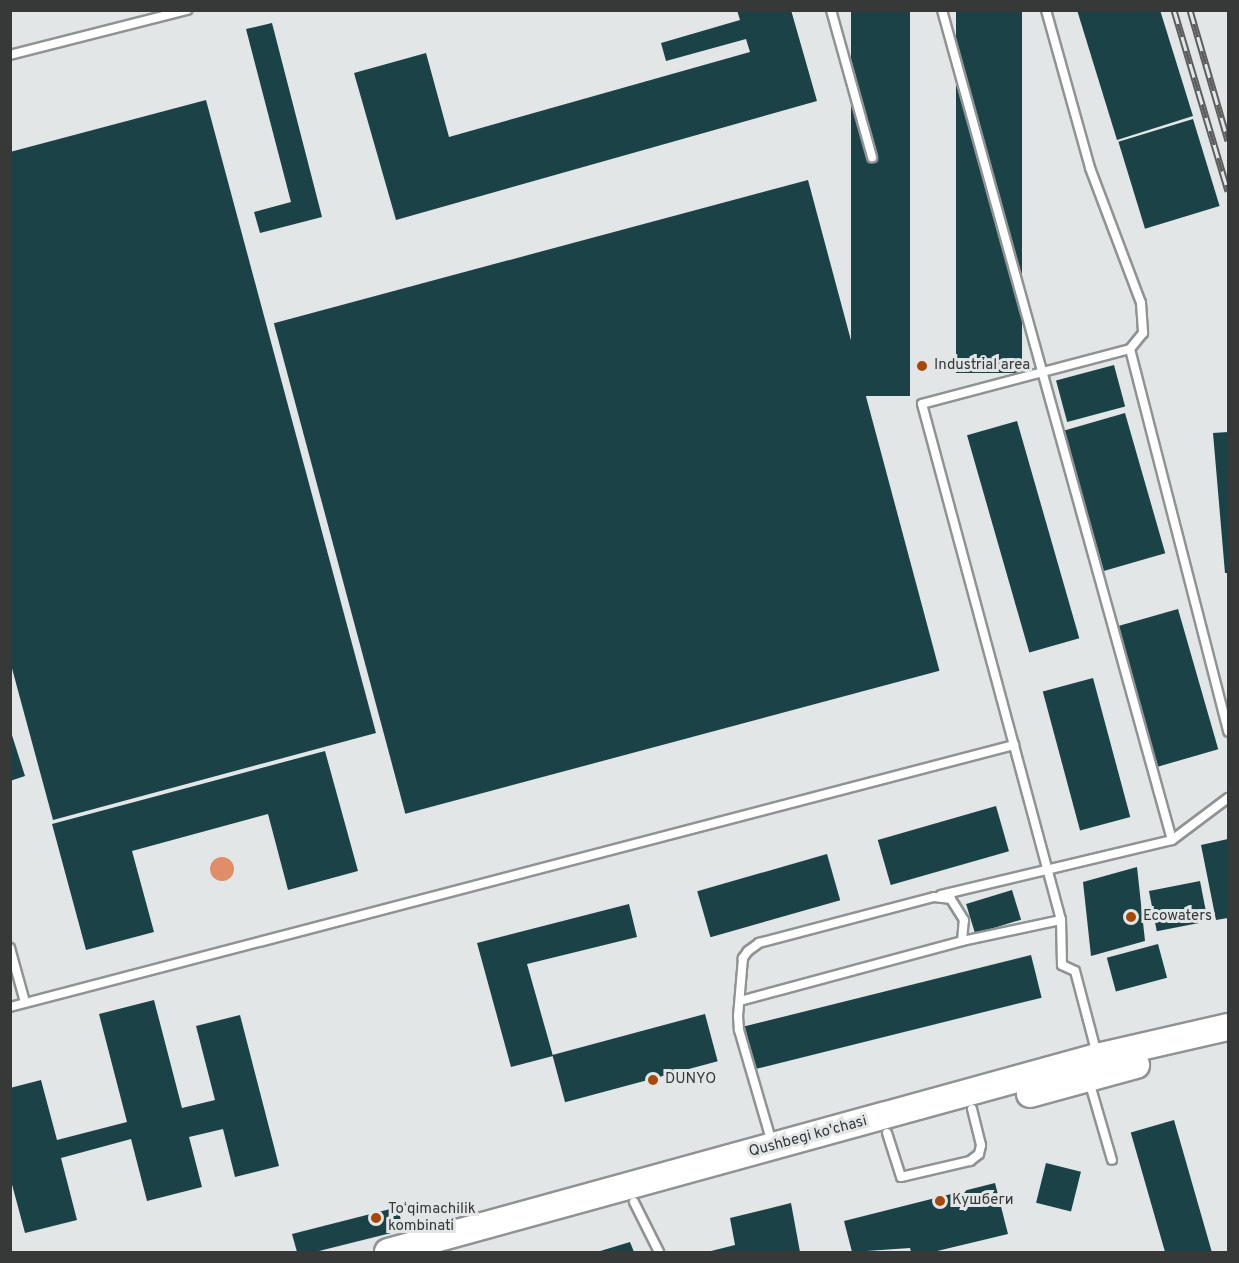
<!DOCTYPE html>
<meta charset="utf-8">
<style>
body{margin:0}
#map{position:relative;width:1239px;height:1263px;overflow:hidden;background:#e2e6e7;font-family:Overpass,sans-serif}
div>[style]{position:absolute}
.water>*{inset:0;background:#e08e68}
.round{border-radius:50%}
.building>*{inset:0;background:#1b4347;transform-origin:0 0}
.roads{filter:drop-shadow(2px 0 #8f9393) drop-shadow(-2px 0 #8f9393) drop-shadow(0 2px #8f9393) drop-shadow(0 -2px #8f9393)}
.service>*{height:8px;margin:-4px;padding:0 4px;transform-origin:4px;border-radius:4px;background:#fff}
.primary>*{height:26px;margin:-13px;padding:0 13px;transform-origin:13px;border-radius:13px;background:#fff}
.rail>*{height:7px;margin-top:-3.5px;transform-origin:0;background:repeating-linear-gradient(90deg,#e2e6e7 0 14px,#5c5e5e 0 28px);box-sizing:border-box;border-block:2px solid #5c5e5e}
.dots>*{width:16px;height:16px;translate:-50% -50%;box-sizing:border-box;border:3px solid #e2e6e7;border-radius:50%}
span{translate:-50% -50%;white-space:nowrap;text-align:center;line-height:1.15;-webkit-text-stroke:6px #e2e6e7;paint-order:stroke}
.poi-label{font-size:15px;color:#373939}
.left{translate:0 -50%;text-align:left}
.street-label{font-size:15px;color:#373939}
.frame{position:absolute;inset:0;border:12px solid #373939;pointer-events:none}
</style>
<div id="map">
<div class="water">
<div class="round" style="left:210px;top:857px;width:24px;height:24px"></div>
</div>
<div class="building">
<div style="clip-path:polygon(737px 10px,791px 10px,817px 101px,396px 220px,354px 73px,426px 53px,449px 137px,750px 52px,746px 39px,666px 61px,661px 43px,740px 20px)"></div>
<div style="left:851px;top:10px;width:59px;height:386px"></div>
<div style="left:956px;top:10px;width:66px;height:363px"></div>
<div style="clip-path:polygon(1077px 10px,1160px 10px,1193px 116px,1117px 140px)"></div>
<div style="clip-path:polygon(272px 23px,322px 217px,260px 233px,254px 212px,291px 202px,246px 29px)"></div>
<div style="clip-path:polygon(206px 100px,376px 733px,53px 820px,10px 661px,10px 152px)"></div>
<div style="left:1193px;top:119px;width:91px;height:78px;rotate:73deg"></div>
<div style="left:808px;top:180px;width:508px;height:553px;rotate:75deg"></div>
<div style="left:1114px;top:365px;width:43px;height:60px;rotate:75deg"></div>
<div style="left:1125px;top:413px;width:146px;height:64px;rotate:74deg"></div>
<div style="left:1017px;top:421px;width:226px;height:52px;rotate:74deg"></div>
<div style="clip-path:polygon(1228px 432px,1228px 573px,1225px 573px,1213px 433px)"></div>
<div style="left:1178px;top:609px;width:146px;height:63px;rotate:74deg"></div>
<div style="left:1093px;top:678px;width:144px;height:52px;rotate:75deg"></div>
<div style="clip-path:polygon(10px 729px,25px 776px,10px 781px)"></div>
<div style="clip-path:polygon(325px 751px,358px 871px,288px 890px,268px 814px,132px 851px,154px 932px,86px 950px,52px 824px)"></div>
<div style="left:996px;top:806px;width:47px;height:123px;rotate:74deg"></div>
<div style="clip-path:polygon(1228px 839px,1228px 918px,1216px 920px,1201px 845px)"></div>
<div style="left:827px;top:854px;width:48px;height:135px;rotate:74deg"></div>
<div style="clip-path:polygon(1137px 867px,1145px 941px,1091px 956px,1083px 882px)"></div>
<div style="left:1200px;top:881px;width:41px;height:52px;rotate:79deg"></div>
<div style="left:1012px;top:890px;width:31px;height:48px;rotate:73deg"></div>
<div style="clip-path:polygon(629px 904px,637px 937px,527px 964px,553px 1056px,511px 1067px,477px 943px)"></div>
<div style="left:1158px;top:944px;width:35px;height:53px;rotate:75deg"></div>
<div style="left:1031px;top:955px;width:44px;height:295px;rotate:76deg"></div>
<div style="clip-path:polygon(154px 1000px,182px 1108px,215px 1100px,196px 1026px,240px 1015px,279px 1166px,235px 1177px,223px 1129px,189px 1137px,202px 1187px,147px 1201px,131px 1139px,61px 1158px,77px 1220px,25px 1233px,10px 1177px,10px 1088px,41px 1080px,57px 1140px,127px 1122px,99px 1014px)"></div>
<div style="left:705px;top:1014px;width:49px;height:158px;rotate:75deg"></div>
<div style="left:1174px;top:1120px;width:137px;height:45px;rotate:74deg"></div>
<div style="left:1046px;top:1163px;width:36px;height:41px;rotate:14deg"></div>
<div style="clip-path:polygon(995px 1183px,1008px 1234px,933px 1252px,911px 1252px,910px 1248px,852px 1252px,844px 1221px)"></div>
<div style="clip-path:polygon(791px 1203px,800px 1252px,707px 1252px,735px 1245px,730px 1218px)"></div>
<div style="clip-path:polygon(398px 1207px,403px 1230px,315px 1252px,297px 1252px,292px 1234px)"></div>
<div style="clip-path:polygon(630px 1242px,634px 1252px,597px 1252px)"></div>
</div>
<div class="roads">
<div class="service">
<div style="left:831px;top:10px;width:153px;rotate:74.4deg"></div>
<div style="left:942px;top:10px;width:861px;rotate:74.51deg"></div>
<div style="left:1046px;top:10px;width:164px;rotate:74.4deg"></div>
<div style="left:1090px;top:168px;width:144px;rotate:69.3deg"></div>
<div style="left:1141px;top:303px;width:30px;rotate:86deg"></div>
<div style="left:1143px;top:333px;width:21px;rotate:129deg"></div>
<div style="left:1130px;top:349px;width:215px;rotate:165.2deg"></div>
<div style="left:922px;top:404px;width:534px;rotate:74.92deg"></div>
<div style="left:1061px;top:920px;width:45px;rotate:88.7deg"></div>
<div style="left:1062px;top:965px;width:14px;rotate:25deg"></div>
<div style="left:1075px;top:971px;width:86px;rotate:75.2deg"></div>
<div style="left:10px;top:55px;width:183px;rotate:-14.3deg"></div>
<div style="left:1130px;top:349px;width:395px;rotate:75.6deg"></div>
<div style="left:941px;top:895px;width:237px;rotate:-13.4deg"></div>
<div style="left:1172px;top:840px;width:70px;rotate:-36.9deg"></div>
<div style="left:962px;top:941px;width:101px;rotate:-12deg"></div>
<div style="left:10px;top:948px;width:56px;rotate:74.5deg"></div>
<div style="left:740px;top:1001px;width:230px;rotate:-15.1deg"></div>
<div style="left:962px;top:941px;width:21px;rotate:-85deg"></div>
<div style="left:964px;top:920px;width:25px;rotate:-122deg"></div>
<div style="left:951px;top:899px;width:17px;rotate:-173deg"></div>
<div style="left:934px;top:897px;width:181px;rotate:165.3deg"></div>
<div style="left:759px;top:943px;width:14px;rotate:144deg"></div>
<div style="left:748px;top:951px;width:9px;rotate:126deg"></div>
<div style="left:743px;top:958px;width:58px;rotate:94.9deg"></div>
<div style="left:738px;top:1016px;width:14px;rotate:86deg"></div>
<div style="left:739px;top:1030px;width:118px;rotate:73.7deg"></div>
<div style="left:10px;top:1007px;width:1038px;rotate:-14.63deg"></div>
<div style="left:1089px;top:1081px;width:82px;rotate:73.8deg"></div>
<div style="left:887px;top:1133px;width:46px;rotate:72.3deg"></div>
<div style="left:901px;top:1177px;width:71px;rotate:-13.1deg"></div>
<div style="left:970px;top:1161px;width:11px;rotate:-38deg"></div>
<div style="left:979px;top:1154px;width:9px;rotate:-77deg"></div>
<div style="left:981px;top:1145px;width:37px;rotate:-104deg"></div>
<div style="left:634px;top:1202px;width:56px;rotate:63.4deg"></div>
</div>
<div class="primary">
<div style="left:1030px;top:1094px;width:110px;rotate:-15.3deg"></div>
<div style="left:388px;top:1252px;width:735px;rotate:-15.38deg"></div>
<div style="left:1097px;top:1057px;width:134px;rotate:-12.9deg"></div>
</div>
</div>
<div class="rail">
<div style="left:1174px;top:10px;width:189px;rotate:73.4deg"></div>
<div style="left:1190px;top:10px;width:136px;rotate:73.8deg"></div>
</div>
<div class="dots">
<div style="left:922px;top:366px;background:#a94708"></div>
<div style="left:1131px;top:917px;background:#a94708"></div>
<div style="left:653px;top:1080px;background:#a94708"></div>
<div style="left:940px;top:1201px;background:#a94708"></div>
<div style="left:376px;top:1218px;background:#a94708"></div>
</div>
<div class="poi-label">
<span class="left" style="left:934px;top:366px">Industrial area</span>
<span class="left" style="left:1143px;top:917px">Ecowaters</span>
<span class="left" style="left:665px;top:1080px">DUNYO</span>
<span class="left" style="left:952px;top:1201px">Кушбеги</span>
<span class="left" style="left:388px;top:1218px">Toʻqimachilik<br>kombinati</span>
</div>
<div class="street-label">
<span style="left:808px;top:1137px;rotate:-15deg">Qushbegi ko'chasi</span>
</div>
<div class="frame"></div>
</div>
